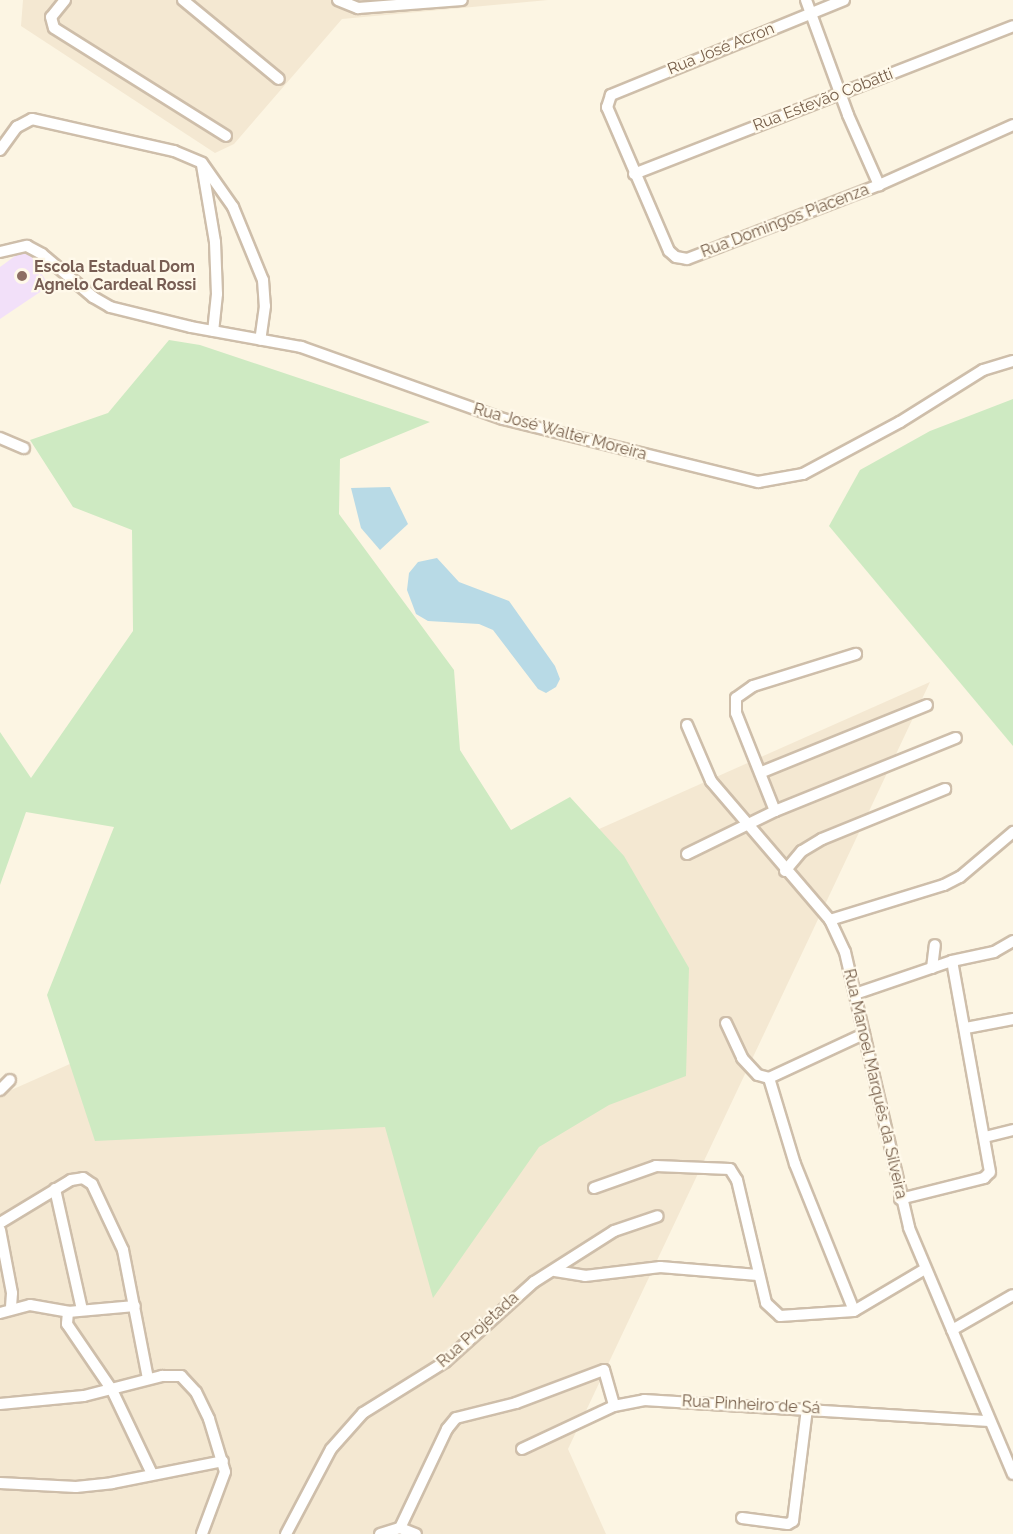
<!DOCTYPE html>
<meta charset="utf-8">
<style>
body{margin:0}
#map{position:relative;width:1013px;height:1534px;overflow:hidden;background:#fcf5e3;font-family:Raleway,sans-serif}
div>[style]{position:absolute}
.residential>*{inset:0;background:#f4e8d2}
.education>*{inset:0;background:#f2e0f9}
.green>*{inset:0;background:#ceeac2}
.water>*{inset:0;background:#b8dae6}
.roads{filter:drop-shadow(2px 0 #cebeaa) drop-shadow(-2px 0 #cebeaa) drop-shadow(0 2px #cebeaa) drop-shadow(0 -2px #cebeaa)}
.minor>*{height:10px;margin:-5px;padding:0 5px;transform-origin:5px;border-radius:5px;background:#fff}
.dots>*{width:16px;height:16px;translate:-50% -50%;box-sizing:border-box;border:3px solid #fff9ea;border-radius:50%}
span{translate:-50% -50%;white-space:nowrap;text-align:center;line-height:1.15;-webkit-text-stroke:4.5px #fff9ea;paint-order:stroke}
.street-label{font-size:16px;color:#755d49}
.education-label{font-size:16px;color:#785e54;font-weight:700}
.left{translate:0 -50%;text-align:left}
</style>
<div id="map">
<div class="residential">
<div style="clip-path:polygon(23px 0,548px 0,342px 19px,234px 144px,215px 153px,21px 26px)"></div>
<div style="clip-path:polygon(930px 682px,568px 1449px,606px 1534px,0 1534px,0 1095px)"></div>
</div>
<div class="education">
<div style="clip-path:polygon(26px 248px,49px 286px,0 319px,0 267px)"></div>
</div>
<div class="green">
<div style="clip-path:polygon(169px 340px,200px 345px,430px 422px,340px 459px,339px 514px,454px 670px,460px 750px,511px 830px,570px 797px,624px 856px,689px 968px,686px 1076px,609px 1105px,539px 1147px,433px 1298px,385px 1127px,95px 1141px,47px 995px,114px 827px,26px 812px,0 885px,0 732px,31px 778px,133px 631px,132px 530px,73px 507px,30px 440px,108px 413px)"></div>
<div style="clip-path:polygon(1013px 399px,1013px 746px,829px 526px,860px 470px,930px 431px)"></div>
</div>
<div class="water">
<div style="clip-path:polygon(390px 487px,408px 524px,380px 550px,361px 528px,351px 488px)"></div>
<div style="clip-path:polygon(437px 558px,459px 582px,509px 601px,555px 666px,560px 679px,556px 687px,546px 693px,538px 689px,493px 630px,479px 624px,428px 621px,416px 614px,407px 590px,409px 573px,418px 562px)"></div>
</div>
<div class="roads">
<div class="minor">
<div style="left:65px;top:0;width:22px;rotate:129deg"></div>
<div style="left:51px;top:17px;width:11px;rotate:75deg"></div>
<div style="left:54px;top:28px;width:203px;rotate:32.1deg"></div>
<div style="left:183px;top:0;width:124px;rotate:39.5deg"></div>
<div style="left:338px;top:0;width:22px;rotate:22deg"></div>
<div style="left:358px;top:8px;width:104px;rotate:-4.4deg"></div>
<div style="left:806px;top:0;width:122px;rotate:69.9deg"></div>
<div style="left:848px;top:115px;width:77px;rotate:66.1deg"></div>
<div style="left:844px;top:0;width:252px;rotate:157.8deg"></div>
<div style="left:611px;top:95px;width:13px;rotate:108deg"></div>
<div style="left:607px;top:107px;width:157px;rotate:66.7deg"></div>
<div style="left:669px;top:251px;width:9px;rotate:41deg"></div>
<div style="left:676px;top:257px;width:11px;rotate:10deg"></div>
<div style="left:687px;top:259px;width:206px;rotate:-21.1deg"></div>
<div style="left:879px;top:185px;width:147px;rotate:-24.1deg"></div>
<div style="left:0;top:150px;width:29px;rotate:-54deg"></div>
<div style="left:17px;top:127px;width:17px;rotate:-28deg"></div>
<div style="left:32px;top:119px;width:146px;rotate:12.7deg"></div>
<div style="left:174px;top:151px;width:30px;rotate:23deg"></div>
<div style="left:202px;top:163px;width:54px;rotate:54.8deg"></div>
<div style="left:233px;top:207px;width:79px;rotate:67.7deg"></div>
<div style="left:263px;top:280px;width:26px;rotate:86deg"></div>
<div style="left:265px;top:306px;width:34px;rotate:98deg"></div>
<div style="left:202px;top:165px;width:78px;rotate:80.4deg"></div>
<div style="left:215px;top:242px;width:52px;rotate:87.8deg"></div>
<div style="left:217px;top:294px;width:37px;rotate:96deg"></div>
<div style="left:634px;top:174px;width:407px;rotate:-21.3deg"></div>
<div style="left:0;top:252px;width:28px;rotate:-13deg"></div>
<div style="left:27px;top:246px;width:17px;rotate:28deg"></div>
<div style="left:42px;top:254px;width:67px;rotate:40.1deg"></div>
<div style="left:93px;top:297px;width:20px;rotate:30deg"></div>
<div style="left:110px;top:307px;width:83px;rotate:13.9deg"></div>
<div style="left:191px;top:327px;width:112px;rotate:10.3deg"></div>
<div style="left:301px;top:347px;width:214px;rotate:19.6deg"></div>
<div style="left:503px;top:419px;width:263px;rotate:13.9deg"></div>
<div style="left:758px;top:482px;width:46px;rotate:-10.1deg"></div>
<div style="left:803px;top:474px;width:110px;rotate:-28.2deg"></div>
<div style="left:900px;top:422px;width:98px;rotate:-32.1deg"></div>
<div style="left:983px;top:370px;width:31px;rotate:-17deg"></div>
<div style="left:0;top:438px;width:26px;rotate:23deg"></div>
<div style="left:687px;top:725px;width:61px;rotate:66.8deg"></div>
<div style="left:711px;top:781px;width:183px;rotate:49.4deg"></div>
<div style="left:830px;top:920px;width:35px;rotate:65deg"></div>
<div style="left:845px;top:952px;width:283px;rotate:76.9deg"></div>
<div style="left:909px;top:1228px;width:267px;rotate:67.1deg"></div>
<div style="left:762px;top:772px;width:178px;rotate:-22.1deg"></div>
<div style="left:775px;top:811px;width:105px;rotate:-111.7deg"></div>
<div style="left:736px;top:713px;width:15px;rotate:-90deg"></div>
<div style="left:736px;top:698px;width:21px;rotate:-35deg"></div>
<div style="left:753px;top:686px;width:108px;rotate:-17.3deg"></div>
<div style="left:687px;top:854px;width:98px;rotate:-26deg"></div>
<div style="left:775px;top:811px;width:195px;rotate:-22deg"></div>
<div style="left:785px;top:871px;width:26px;rotate:-50deg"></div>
<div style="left:802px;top:851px;width:23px;rotate:-31deg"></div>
<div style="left:822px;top:839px;width:133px;rotate:-22.1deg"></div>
<div style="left:830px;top:920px;width:119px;rotate:-17.1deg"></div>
<div style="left:944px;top:885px;width:18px;rotate:-27deg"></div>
<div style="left:960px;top:877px;width:70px;rotate:-40.3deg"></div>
<div style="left:932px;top:968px;width:23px;rotate:-83deg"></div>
<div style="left:855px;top:994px;width:102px;rotate:-18.8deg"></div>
<div style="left:952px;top:961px;width:43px;rotate:-12.1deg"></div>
<div style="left:994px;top:952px;width:22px;rotate:-30deg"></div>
<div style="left:726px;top:1023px;width:38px;rotate:65deg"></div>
<div style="left:742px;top:1058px;width:23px;rotate:47deg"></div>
<div style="left:758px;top:1075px;width:11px;rotate:15deg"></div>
<div style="left:769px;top:1078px;width:90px;rotate:73.2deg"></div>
<div style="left:795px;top:1164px;width:158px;rotate:68.1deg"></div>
<div style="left:966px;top:1028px;width:48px;rotate:-10.8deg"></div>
<div style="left:769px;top:1078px;width:105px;rotate:-24.9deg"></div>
<div style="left:0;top:1090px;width:14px;rotate:-45deg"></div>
<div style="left:985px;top:1137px;width:29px;rotate:-14deg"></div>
<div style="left:594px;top:1188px;width:66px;rotate:-19.5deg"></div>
<div style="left:656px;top:1166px;width:74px;rotate:2.3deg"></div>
<div style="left:730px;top:1169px;width:13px;rotate:58deg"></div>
<div style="left:737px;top:1180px;width:126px;rotate:76.7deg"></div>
<div style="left:766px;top:1303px;width:19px;rotate:43deg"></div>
<div style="left:780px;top:1316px;width:74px;rotate:-3.9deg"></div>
<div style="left:854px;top:1311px;width:82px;rotate:-30.6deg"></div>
<div style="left:55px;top:1189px;width:124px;rotate:77.4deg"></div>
<div style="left:900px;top:1199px;width:87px;rotate:-14deg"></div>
<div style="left:984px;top:1178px;width:8px;rotate:-45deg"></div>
<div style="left:990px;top:1172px;width:214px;rotate:-100.2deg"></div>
<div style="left:0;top:1223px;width:83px;rotate:-31.2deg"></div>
<div style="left:71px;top:1180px;width:12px;rotate:-9deg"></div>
<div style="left:83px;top:1178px;width:11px;rotate:34deg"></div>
<div style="left:92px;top:1184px;width:73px;rotate:64.8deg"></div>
<div style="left:123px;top:1250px;width:131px;rotate:79deg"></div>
<div style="left:0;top:1230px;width:64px;rotate:79.2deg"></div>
<div style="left:12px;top:1293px;width:14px;rotate:94deg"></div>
<div style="left:555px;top:1271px;width:30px;rotate:9deg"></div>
<div style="left:585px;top:1276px;width:76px;rotate:-6.8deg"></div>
<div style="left:660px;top:1267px;width:98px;rotate:4.7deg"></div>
<div style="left:68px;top:1312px;width:12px;rotate:95deg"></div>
<div style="left:67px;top:1324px;width:80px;rotate:55.7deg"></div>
<div style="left:112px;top:1390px;width:93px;rotate:64.5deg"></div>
<div style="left:0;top:1313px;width:31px;rotate:-15deg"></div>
<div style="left:30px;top:1305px;width:39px;rotate:10deg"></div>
<div style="left:68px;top:1312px;width:67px;rotate:-5.1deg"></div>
<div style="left:952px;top:1330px;width:70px;rotate:-29.8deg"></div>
<div style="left:0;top:1404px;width:84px;rotate:-5.4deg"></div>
<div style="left:84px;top:1396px;width:81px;rotate:-14.4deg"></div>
<div style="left:162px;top:1376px;width:19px"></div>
<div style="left:181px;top:1376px;width:22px;rotate:47deg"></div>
<div style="left:196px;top:1392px;width:30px;rotate:64deg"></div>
<div style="left:209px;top:1419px;width:55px;rotate:73.2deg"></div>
<div style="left:225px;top:1472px;width:66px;rotate:110.4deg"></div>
<div style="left:522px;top:1449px;width:102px;rotate:-25.1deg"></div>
<div style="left:614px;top:1406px;width:31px;rotate:-11deg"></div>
<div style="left:644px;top:1400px;width:346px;rotate:3.5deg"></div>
<div style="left:0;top:1483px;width:76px;rotate:3deg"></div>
<div style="left:76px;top:1487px;width:36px;rotate:-6deg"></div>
<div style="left:112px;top:1483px;width:113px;rotate:-11.2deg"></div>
<div style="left:742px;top:1518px;width:46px;rotate:7.4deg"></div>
<div style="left:788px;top:1524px;width:6px;rotate:-31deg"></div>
<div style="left:793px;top:1521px;width:114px;rotate:-82.9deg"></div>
<div style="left:400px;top:1528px;width:17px;rotate:21deg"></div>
<div style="left:286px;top:1534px;width:96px;rotate:-62.1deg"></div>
<div style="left:331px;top:1449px;width:48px;rotate:-48.4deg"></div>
<div style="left:363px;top:1413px;width:97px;rotate:-31.9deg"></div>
<div style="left:445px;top:1362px;width:120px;rotate:-42deg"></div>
<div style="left:534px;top:1282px;width:95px;rotate:-32.5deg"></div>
<div style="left:614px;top:1231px;width:46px;rotate:-18.8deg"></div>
<div style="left:380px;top:1534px;width:21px;rotate:-17deg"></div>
<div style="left:400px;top:1528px;width:110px;rotate:-64.6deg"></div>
<div style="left:447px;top:1429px;width:14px;rotate:-51deg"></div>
<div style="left:456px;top:1418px;width:62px;rotate:-14deg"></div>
<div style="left:516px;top:1403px;width:94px;rotate:-20.6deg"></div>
<div style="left:604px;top:1370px;width:37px;rotate:74deg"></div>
</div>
</div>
<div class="dots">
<div style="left:22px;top:276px;background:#8d6e63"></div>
</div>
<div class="street-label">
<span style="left:721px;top:49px;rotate:-22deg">Rua José Acron</span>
<span style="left:823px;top:100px;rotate:-21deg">Rua Estevão Cobatti</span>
<span style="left:785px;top:221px;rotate:-21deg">Rua Domingos Piacenza</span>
<span style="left:560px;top:432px;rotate:15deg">Rua José Walter Moreira</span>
<span style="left:875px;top:1084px;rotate:77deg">Rua Manoel Marquês da Silveira</span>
<span style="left:478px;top:1330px;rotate:-42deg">Rua Projetada</span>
<span style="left:751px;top:1405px;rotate:3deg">Rua Pinheiro de Sá</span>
</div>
<div class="education-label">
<span class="left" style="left:34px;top:276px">Escola Estadual Dom<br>Agnelo Cardeal Rossi</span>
</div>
</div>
